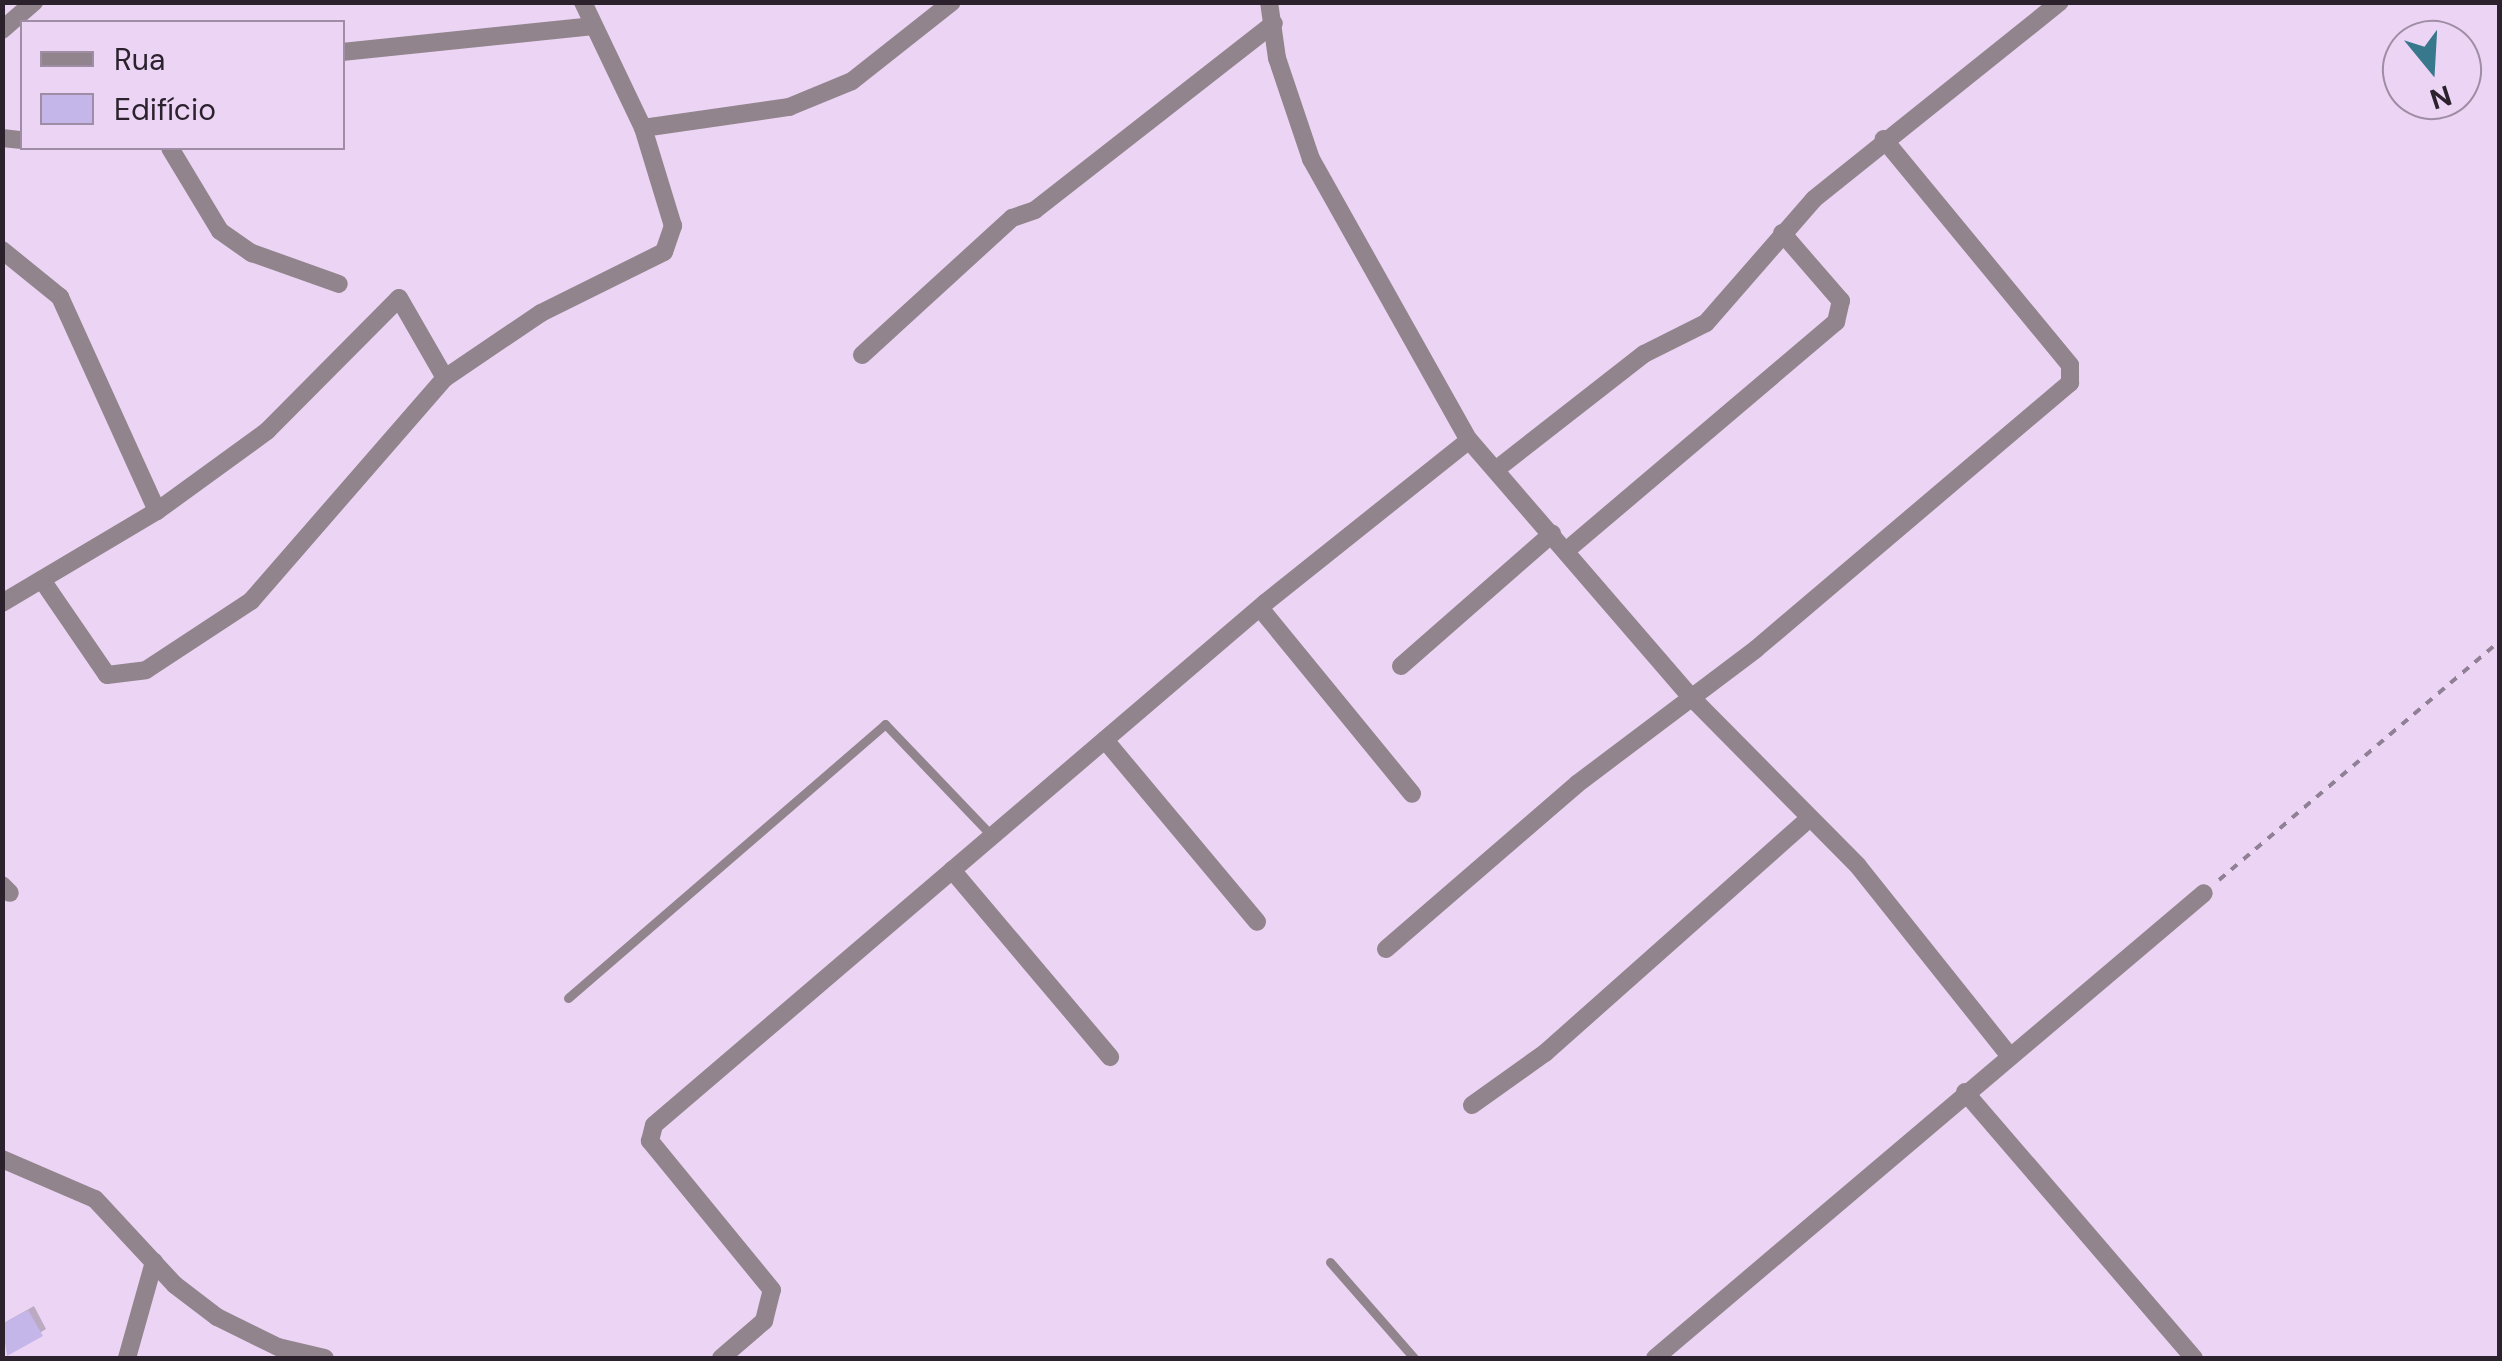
<!DOCTYPE html>
<meta charset="utf-8">
<style>
body{margin:0}
#map{position:relative;width:2502px;height:1361px;overflow:hidden;background:#ecd5f4;font-family:"DM Sans",sans-serif}
div>[style]{position:absolute}
.shadow>*{inset:0;background:#0003}
.building>*{inset:0;background:#c5b6ea}
.path>*{height:4px;margin-top:-2px;transform-origin:0;background:repeating-linear-gradient(90deg,#908096 0 8px,transparent 0 16px)}
.lane>*{height:9px;margin:-4.5px;padding:0 4.5px;transform-origin:4.5px;border-radius:4.5px;background:#92848d}
.street>*{height:18px;margin:-9px;padding:0 9px;transform-origin:9px;border-radius:9px;background:#92848d}
span{translate:-50% -50%;white-space:nowrap;text-align:center;line-height:1.15;-webkit-text-stroke:10px #ecd5f4;paint-order:stroke}
.frame{position:absolute;inset:0;border:5px solid #2b222e;pointer-events:none}
.legend{position:absolute;left:20px;top:20px;width:325px;height:130px;box-sizing:border-box;background:#ecd5f4;border:2px solid #9f8da5;margin:0;padding:12px 18px;list-style:none;font-size:30px;color:#2b222e}
.legend li{display:flex;align-items:center;gap:20px;height:50px}
.legend b{width:50px;border:2px solid #9f8da5}
.north{position:absolute;left:2382px;top:20px;width:100px;height:100px;box-sizing:border-box;background:#ecd5f4;border:2px solid #9f8da5;border-radius:50%;rotate:162deg;font-size:28px;font-weight:700;line-height:40px;text-align:center;color:#2b222e}
.north::after{content:'';display:block;margin:auto;width:35px;height:45px;background:#38788c;clip-path:polygon(50% 0,100% 100%,50% 72%,0 100%)}
</style>
<div id="map">
<div class="shadow">
<div style="clip-path:polygon(34px 1306px,46px 1329px,8px 1353px,2px 1324px)"></div>
</div>
<div class="building">
<div style="clip-path:polygon(28px 1310px,43px 1336px,7px 1356px,2px 1324px)"></div>
</div>
<div class="path">
<div style="left:2219px;top:880px;width:369px;rotate:-40.4deg"></div>
</div>
<div class="lane">
<div style="left:568px;top:998px;width:419px;rotate:-40.8deg"></div>
<div style="left:885px;top:724px;width:153px;rotate:46.3deg"></div>
<div style="left:1330px;top:1262px;width:128px;rotate:48.8deg"></div>
</div>
<div class="street">
<div style="left:1269px;top:2px;width:57px;rotate:81.9deg"></div>
<div style="left:1277px;top:58px;width:107px;rotate:71.4deg"></div>
<div style="left:1311px;top:159px;width:322px;rotate:60.7deg"></div>
<div style="left:1469px;top:440px;width:337px;rotate:49.2deg"></div>
<div style="left:1689px;top:695px;width:240px;rotate:45.3deg"></div>
<div style="left:1858px;top:866px;width:241px;rotate:51.4deg"></div>
<div style="left:2px;top:30px;width:43px;rotate:-41.2deg"></div>
<div style="left:342px;top:52px;width:253px;rotate:-5.9deg"></div>
<div style="left:643px;top:128px;width:148px;rotate:-8.2deg"></div>
<div style="left:789px;top:107px;width:68px;rotate:-22.4deg"></div>
<div style="left:852px;top:81px;width:127px;rotate:-38.3deg"></div>
<div style="left:2px;top:138px;width:20px;rotate:6deg"></div>
<div style="left:170px;top:148px;width:97px;rotate:58.9deg"></div>
<div style="left:220px;top:231px;width:39px;rotate:35deg"></div>
<div style="left:252px;top:253px;width:92px;rotate:19.6deg"></div>
<div style="left:2px;top:250px;width:75px;rotate:39deg"></div>
<div style="left:60px;top:297px;width:235px;rotate:65.6deg"></div>
<div style="left:862px;top:355px;width:203px;rotate:-42.4deg"></div>
<div style="left:1012px;top:218px;width:24px;rotate:-19deg"></div>
<div style="left:1035px;top:210px;width:303px;rotate:-38deg"></div>
<div style="left:1498px;top:468px;width:185px;rotate:-38deg"></div>
<div style="left:1644px;top:354px;width:69px;rotate:-26.6deg"></div>
<div style="left:1706px;top:323px;width:164px;rotate:-48.9deg"></div>
<div style="left:1814px;top:199px;width:315px;rotate:-38.7deg"></div>
<div style="left:1567px;top:550px;width:353px;rotate:-40.3deg"></div>
<div style="left:1836px;top:322px;width:22px;rotate:-77deg"></div>
<div style="left:1841px;top:301px;width:90px;rotate:-130.9deg"></div>
<div style="left:42px;top:580px;width:115px;rotate:55.6deg"></div>
<div style="left:107px;top:675px;width:39px;rotate:-7deg"></div>
<div style="left:146px;top:670px;width:126px;rotate:-33.3deg"></div>
<div style="left:251px;top:601px;width:296px;rotate:-49deg"></div>
<div style="left:445px;top:378px;width:116px;rotate:-34.1deg"></div>
<div style="left:541px;top:313px;width:137px;rotate:-26.4deg"></div>
<div style="left:664px;top:252px;width:28px;rotate:-71deg"></div>
<div style="left:673px;top:226px;width:102px;rotate:-107deg"></div>
<div style="left:643px;top:128px;width:140px;rotate:-115.5deg"></div>
<div style="left:2px;top:603px;width:180px;rotate:-30.7deg"></div>
<div style="left:157px;top:511px;width:136px;rotate:-36deg"></div>
<div style="left:267px;top:431px;width:187px;rotate:-45.2deg"></div>
<div style="left:399px;top:298px;width:92px;rotate:60.1deg"></div>
<div style="left:1260px;top:608px;width:240px;rotate:50.7deg"></div>
<div style="left:1401px;top:666px;width:201px;rotate:-41.2deg"></div>
<div style="left:1105px;top:740px;width:237px;rotate:50.1deg"></div>
<div style="left:952px;top:870px;width:245px;rotate:49.8deg"></div>
<div style="left:2px;top:885px;width:11px;rotate:45deg"></div>
<div style="left:1386px;top:949px;width:252px;rotate:-40.8deg"></div>
<div style="left:1577px;top:784px;width:224px;rotate:-37deg"></div>
<div style="left:1756px;top:649px;width:412px;rotate:-40.3deg"></div>
<div style="left:2070px;top:383px;width:18px;rotate:-90deg"></div>
<div style="left:2070px;top:365px;width:293px;rotate:-129.5deg"></div>
<div style="left:1965px;top:1092px;width:351px;rotate:49.3deg"></div>
<div style="left:1472px;top:1105px;width:90px;rotate:-35.5deg"></div>
<div style="left:1545px;top:1053px;width:354px;rotate:-41.6deg"></div>
<div style="left:2px;top:1159px;width:101px;rotate:23.3deg"></div>
<div style="left:95px;top:1199px;width:117px;rotate:47.1deg"></div>
<div style="left:175px;top:1285px;width:53px;rotate:37.3deg"></div>
<div style="left:217px;top:1317px;width:68px;rotate:26.2deg"></div>
<div style="left:278px;top:1347px;width:48px;rotate:13.2deg"></div>
<div style="left:127px;top:1358px;width:100px;rotate:-74.3deg"></div>
<div style="left:721px;top:1358px;width:57px;rotate:-40.7deg"></div>
<div style="left:764px;top:1321px;width:32px;rotate:-76deg"></div>
<div style="left:772px;top:1290px;width:193px;rotate:-129.3deg"></div>
<div style="left:650px;top:1141px;width:16px;rotate:-76deg"></div>
<div style="left:654px;top:1125px;width:804px;rotate:-40.51deg"></div>
<div style="left:1265px;top:603px;width:261px;rotate:-38.6deg"></div>
<div style="left:1655px;top:1358px;width:719px;rotate:-40.26deg"></div>
</div>
<div class="frame"></div>
<ul class="legend">
<li><b style="height:12px;background:#92848d"></b>Rua</li>
<li><b style="height:28px;background:#c5b6ea"></b>Edifício</li>
</ul>
<div class="north">N</div>
</div>
